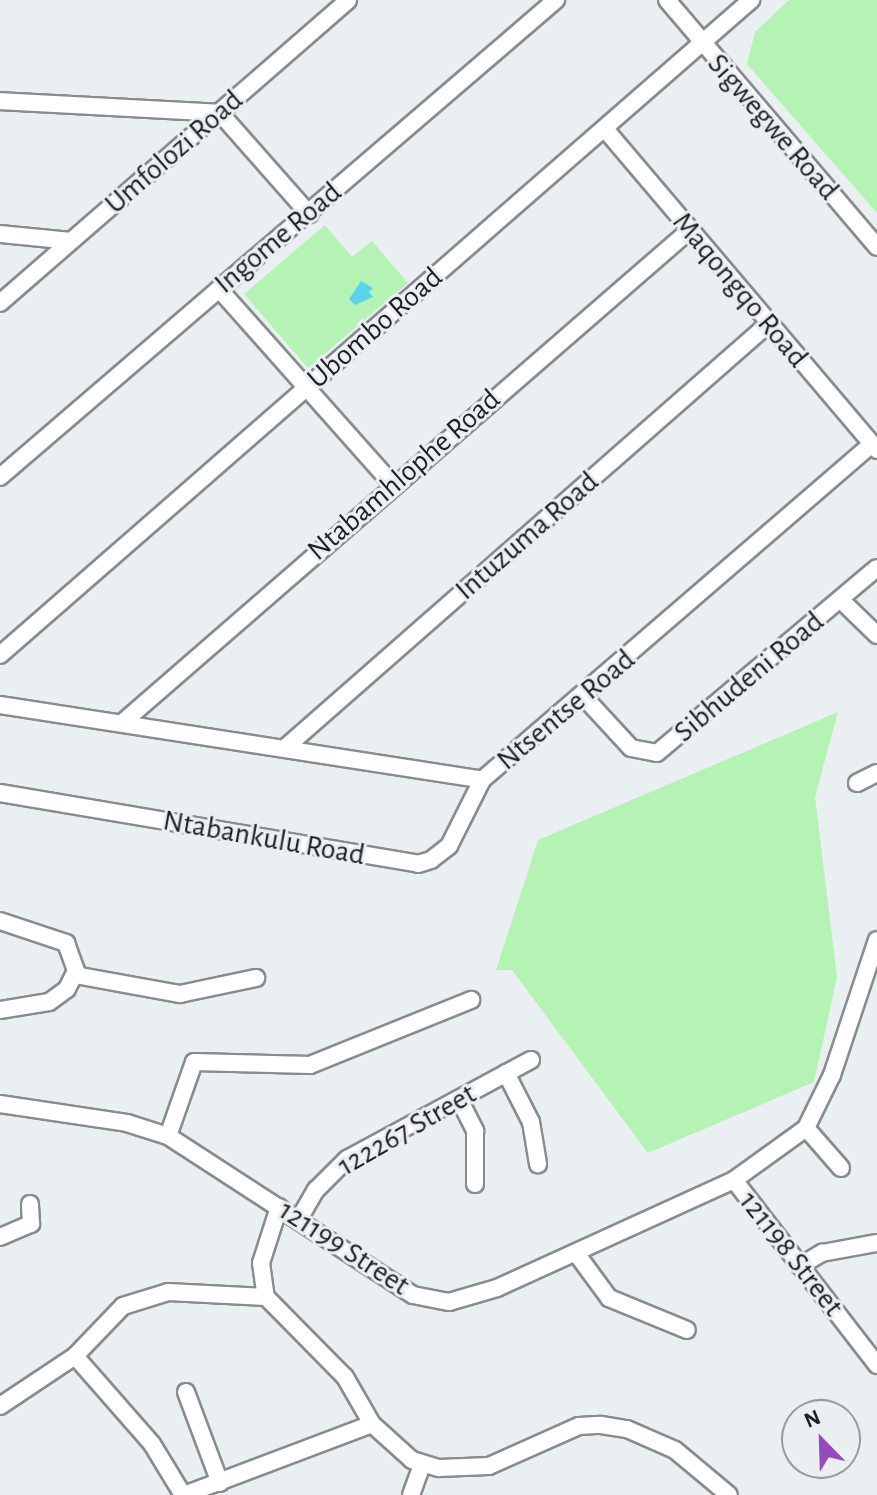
<!DOCTYPE html>
<style>
body{margin:0}
#map{position:relative;width:877px;height:1495px;overflow:hidden;background:#eaeff2;font-family:"Alegreya Sans",sans-serif}
div>[style]{position:absolute}
.green>*{inset:0;background:#b4f3b3}
.water>*{inset:0;background:#5cd3ed}
.roads{filter:drop-shadow(2px 0 #888c8f) drop-shadow(-2px 0 #888c8f) drop-shadow(0 2px #888c8f) drop-shadow(0 -2px #888c8f)}
.minor>*{height:16px;margin:-8px;padding:0 8px;transform-origin:8px;border-radius:8px;background:#fff}
span{translate:-50% -50%;white-space:nowrap;text-align:center;line-height:1.15;-webkit-text-stroke:6px #eaeff2;paint-order:stroke}
.street-label{font-size:30px;color:#1e2021}
.north{position:absolute;left:781px;top:1399px;width:80px;height:80px;box-sizing:border-box;background:#eaeff2;border:2px solid #989c9e;border-radius:50%;rotate:337deg;font-size:22px;font-weight:700;line-height:32px;text-align:center;color:#1e2021}
.north::after{content:'';display:block;margin:auto;width:28px;height:36px;background:#974abb;clip-path:polygon(50% 0,100% 100%,50% 72%,0 100%)}
</style>
<div id="map">
<div class="green">
<div style="clip-path:polygon(789px 0,877px 0,877px 213px,747px 64px,755px 32px)"></div>
<div style="clip-path:polygon(325px 225px,352px 257px,372px 241px,408px 283px,308px 368px,244px 294px)"></div>
<div style="clip-path:polygon(838px 712px,815px 797px,837px 977px,814px 1082px,648px 1153px,512px 970px,496px 970px,538px 840px)"></div>
</div>
<div class="water">
<div style="clip-path:polygon(361px 281px,373px 288px,369px 292px,373px 297px,355px 305px,349px 299px)"></div>
</div>
<div class="roads">
<div class="minor">
<div style="left:667px;top:0;width:324px;rotate:49.6deg"></div>
<div style="left:0;top:101px;width:220px;rotate:3.1deg"></div>
<div style="left:220px;top:113px;width:135px;rotate:48.6deg"></div>
<div style="left:605px;top:129px;width:421px;rotate:49.7deg"></div>
<div style="left:0;top:234px;width:71px;rotate:5.6deg"></div>
<div style="left:219px;top:289px;width:261px;rotate:48.4deg"></div>
<div style="left:0;top:303px;width:461px;rotate:-41deg"></div>
<div style="left:0;top:477px;width:733px;rotate:-40.63deg"></div>
<div style="left:841px;top:600px;width:50px;rotate:44.2deg"></div>
<div style="left:0;top:655px;width:997px;rotate:-41.09deg"></div>
<div style="left:584px;top:697px;width:69px;rotate:47.3deg"></div>
<div style="left:631px;top:748px;width:26px;rotate:11deg"></div>
<div style="left:657px;top:753px;width:287px;rotate:-40.1deg"></div>
<div style="left:0;top:705px;width:488px;rotate:8.8deg"></div>
<div style="left:122px;top:723px;width:752px;rotate:-40.96deg"></div>
<div style="left:286px;top:747px;width:640px;rotate:-41.26deg"></div>
<div style="left:857px;top:783px;width:22px;rotate:-27deg"></div>
<div style="left:0;top:793px;width:424px;rotate:9.6deg"></div>
<div style="left:418px;top:864px;width:14px;rotate:-17deg"></div>
<div style="left:431px;top:860px;width:23px;rotate:-38deg"></div>
<div style="left:449px;top:846px;width:74px;rotate:-63.4deg"></div>
<div style="left:482px;top:780px;width:515px;rotate:-40.75deg"></div>
<div style="left:0;top:921px;width:70px;rotate:18.4deg"></div>
<div style="left:66px;top:943px;width:30px;rotate:70deg"></div>
<div style="left:76px;top:971px;width:20px;rotate:117deg"></div>
<div style="left:67px;top:989px;width:22px;rotate:144deg"></div>
<div style="left:49px;top:1002px;width:50px;rotate:170.7deg"></div>
<div style="left:75px;top:975px;width:107px;rotate:10.3deg"></div>
<div style="left:180px;top:994px;width:78px;rotate:-11.9deg"></div>
<div style="left:506px;top:1073px;width:55px;rotate:63deg"></div>
<div style="left:531px;top:1122px;width:43px;rotate:80.5deg"></div>
<div style="left:459px;top:1099px;width:36px;rotate:63deg"></div>
<div style="left:475px;top:1131px;width:53px;rotate:90deg"></div>
<div style="left:0;top:1104px;width:128px;rotate:8.5deg"></div>
<div style="left:127px;top:1123px;width:43px;rotate:17.6deg"></div>
<div style="left:168px;top:1136px;width:292px;rotate:33deg"></div>
<div style="left:413px;top:1295px;width:37px;rotate:11deg"></div>
<div style="left:449px;top:1302px;width:50px;rotate:-16.3deg"></div>
<div style="left:497px;top:1288px;width:260px;rotate:-24.5deg"></div>
<div style="left:734px;top:1180px;width:89px;rotate:-35.8deg"></div>
<div style="left:806px;top:1128px;width:53px;rotate:48.8deg"></div>
<div style="left:806px;top:1128px;width:59px;rotate:-63.9deg"></div>
<div style="left:832px;top:1075px;width:142px;rotate:-71.6deg"></div>
<div style="left:168px;top:1136px;width:78px;rotate:-70.6deg"></div>
<div style="left:194px;top:1062px;width:116px;rotate:1.5deg"></div>
<div style="left:310px;top:1065px;width:174px;rotate:-22deg"></div>
<div style="left:734px;top:1180px;width:234px;rotate:52.3deg"></div>
<div style="left:279px;top:1207px;width:59px;rotate:107.8deg"></div>
<div style="left:261px;top:1263px;width:34px;rotate:82deg"></div>
<div style="left:266px;top:1297px;width:112px;rotate:45.4deg"></div>
<div style="left:345px;top:1377px;width:54px;rotate:60.1deg"></div>
<div style="left:372px;top:1424px;width:54px;rotate:42deg"></div>
<div style="left:412px;top:1460px;width:28px;rotate:17deg"></div>
<div style="left:439px;top:1468px;width:50px;rotate:-2.3deg"></div>
<div style="left:489px;top:1466px;width:98px;rotate:-24deg"></div>
<div style="left:579px;top:1426px;width:22px;rotate:-3deg"></div>
<div style="left:601px;top:1425px;width:26px;rotate:9deg"></div>
<div style="left:627px;top:1429px;width:52px;rotate:23.6deg"></div>
<div style="left:675px;top:1450px;width:70px;rotate:39.8deg"></div>
<div style="left:299px;top:1219px;width:34px;rotate:-60deg"></div>
<div style="left:316px;top:1190px;width:44px;rotate:-45deg"></div>
<div style="left:347px;top:1159px;width:209px;rotate:-28.3deg"></div>
<div style="left:0;top:1237px;width:34px;rotate:-23deg"></div>
<div style="left:31px;top:1224px;width:20px;rotate:-93deg"></div>
<div style="left:576px;top:1253px;width:56px;rotate:53.7deg"></div>
<div style="left:609px;top:1298px;width:84px;rotate:22.3deg"></div>
<div style="left:800px;top:1266px;width:26px;rotate:-31deg"></div>
<div style="left:822px;top:1253px;width:56px;rotate:-10.3deg"></div>
<div style="left:75px;top:1356px;width:117px;rotate:48.8deg"></div>
<div style="left:152px;top:1444px;width:60px;rotate:58.7deg"></div>
<div style="left:186px;top:1392px;width:97px;rotate:69.5deg"></div>
<div style="left:0;top:1406px;width:90px;rotate:-33.7deg"></div>
<div style="left:75px;top:1356px;width:69px;rotate:-46.2deg"></div>
<div style="left:123px;top:1306px;width:47px;rotate:-17.3deg"></div>
<div style="left:168px;top:1292px;width:98px;rotate:2.9deg"></div>
<div style="left:184px;top:1495px;width:201px;rotate:-20.7deg"></div>
<div style="left:411px;top:1495px;width:33px;rotate:-70deg"></div>
</div>
</div>
<div class="street-label">
<span style="left:773px;top:127px;rotate:49deg">Sigwegwe Road</span>
<span style="left:174px;top:152px;rotate:-41deg">Umfolozi Road</span>
<span style="left:278px;top:238px;rotate:-40deg">Ingome Road</span>
<span style="left:740px;top:290px;rotate:50deg">Maqongqo Road</span>
<span style="left:375px;top:328px;rotate:-41deg">Ubombo Road</span>
<span style="left:404px;top:475px;rotate:-41deg">Ntabamhlophe Road</span>
<span style="left:527px;top:536px;rotate:-41deg">Intuzuma Road</span>
<span style="left:749px;top:677px;rotate:-40deg">Sibhudeni Road</span>
<span style="left:566px;top:710px;rotate:-40deg">Ntsentse Road</span>
<span style="left:264px;top:838px;rotate:10deg">Ntabankulu Road</span>
<span style="left:407px;top:1130px;rotate:-30deg">122267 Street</span>
<span style="left:344px;top:1248px;rotate:33deg">121199 Street</span>
<span style="left:791px;top:1254px;rotate:52deg">121198 Street</span>
</div>
<div class="north">N</div>
</div>
